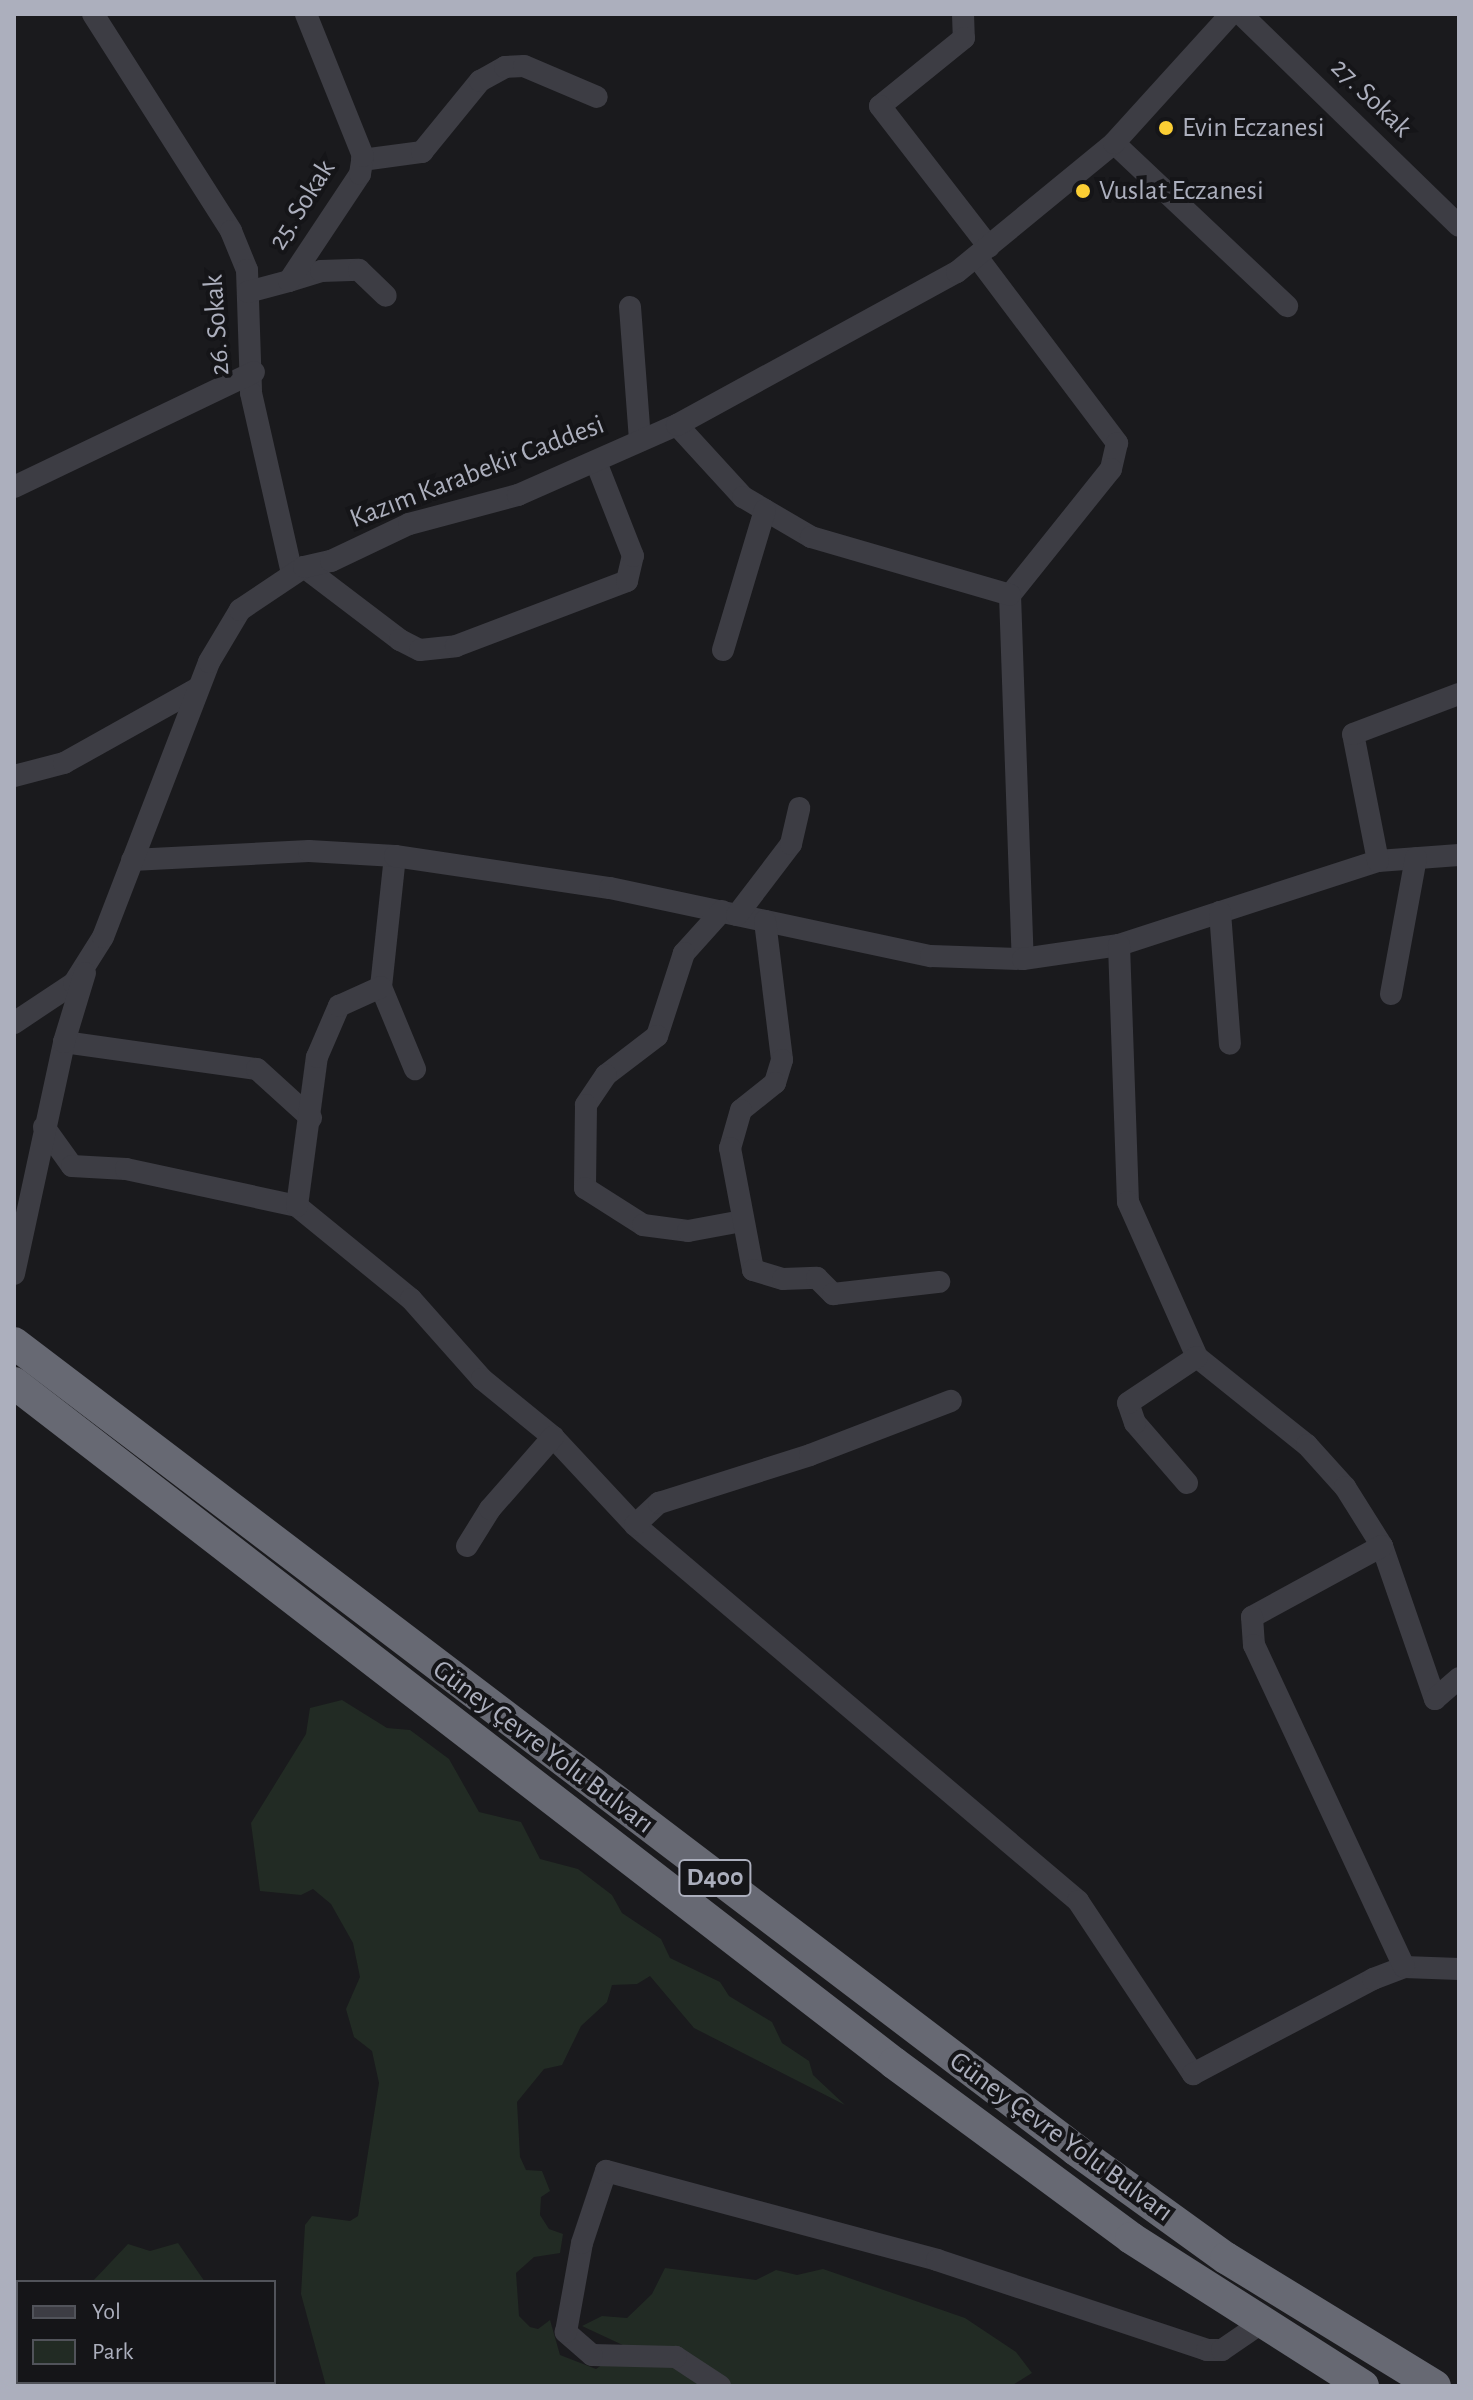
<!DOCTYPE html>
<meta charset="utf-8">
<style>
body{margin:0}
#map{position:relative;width:1473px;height:2400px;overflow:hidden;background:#1a1a1d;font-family:"Alegreya Sans",sans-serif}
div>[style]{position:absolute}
.green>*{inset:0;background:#222b24}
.minor>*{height:22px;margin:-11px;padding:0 11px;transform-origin:11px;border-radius:11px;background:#3d3d44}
.highway>*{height:32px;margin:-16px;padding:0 16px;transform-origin:16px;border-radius:16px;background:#676973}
.dots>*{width:22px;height:22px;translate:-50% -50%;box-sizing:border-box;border:4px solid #151518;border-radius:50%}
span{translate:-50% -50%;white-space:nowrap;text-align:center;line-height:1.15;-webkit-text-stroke:8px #151518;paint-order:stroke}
.shield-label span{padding:2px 6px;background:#151518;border:2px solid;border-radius:6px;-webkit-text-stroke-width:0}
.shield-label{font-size:26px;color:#acafbd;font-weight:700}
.street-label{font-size:28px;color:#acafbd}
.poi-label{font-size:28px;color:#acafbd}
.left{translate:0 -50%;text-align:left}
.frame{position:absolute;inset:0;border:16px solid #acafbd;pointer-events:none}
.legend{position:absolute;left:16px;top:2280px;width:260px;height:104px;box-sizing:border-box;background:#151518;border:2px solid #51535a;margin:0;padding:10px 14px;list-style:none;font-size:24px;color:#acafbd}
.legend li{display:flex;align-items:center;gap:16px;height:40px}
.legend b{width:40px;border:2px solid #51535a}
</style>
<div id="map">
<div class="green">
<div style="clip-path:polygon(342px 1700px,387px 1728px,410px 1730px,449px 1759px,479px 1812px,521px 1822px,540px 1859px,578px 1869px,612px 1895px,622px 1913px,661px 1939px,670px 1958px,720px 1982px,729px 1996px,772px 2022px,782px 2043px,809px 2061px,813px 2075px,845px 2105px,694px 2028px,650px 1976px,637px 1984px,612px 1985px,607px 2002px,581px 2026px,562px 2065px,544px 2069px,517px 2102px,520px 2157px,526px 2170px,542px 2171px,550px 2191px,541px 2197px,540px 2215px,549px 2229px,563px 2234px,560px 2253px,534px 2257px,516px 2273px,519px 2316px,530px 2327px,538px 2329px,550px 2320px,560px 2355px,596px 2369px,627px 2347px,582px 2326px,602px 2316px,627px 2318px,652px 2294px,665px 2268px,756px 2280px,776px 2270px,797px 2275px,823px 2269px,965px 2318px,1016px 2352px,1032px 2373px,1011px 2386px,326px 2386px,301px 2294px,305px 2225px,312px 2216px,350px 2221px,358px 2216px,379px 2083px,372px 2051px,354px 2037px,346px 2009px,360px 1977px,353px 1943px,331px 1904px,313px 1889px,301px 1895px,260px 1891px,251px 1823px,306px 1734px,310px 1708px)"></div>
<div style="clip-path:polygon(178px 2243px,205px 2282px,92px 2282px,128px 2244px,150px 2251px)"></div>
<div style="clip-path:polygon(18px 2339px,18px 2382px,233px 2386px,14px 2386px)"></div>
</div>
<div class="minor">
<div style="left:93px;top:14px;width:257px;rotate:57.5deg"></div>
<div style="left:231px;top:231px;width:42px;rotate:67.7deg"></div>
<div style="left:247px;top:270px;width:123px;rotate:88.1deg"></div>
<div style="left:251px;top:393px;width:185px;rotate:77.2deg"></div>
<div style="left:963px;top:14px;width:24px;rotate:88deg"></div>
<div style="left:964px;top:38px;width:108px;rotate:141deg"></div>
<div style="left:880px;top:106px;width:178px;rotate:52.3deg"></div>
<div style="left:1241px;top:14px;width:304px;rotate:44.2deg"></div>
<div style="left:1114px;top:143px;width:238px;rotate:43.3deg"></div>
<div style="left:362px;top:160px;width:61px;rotate:-7.6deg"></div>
<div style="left:422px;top:152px;width:92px;rotate:-50.8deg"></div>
<div style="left:480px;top:81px;width:29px;rotate:-29deg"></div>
<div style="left:505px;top:67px;width:19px;rotate:-3deg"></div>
<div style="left:524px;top:66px;width:79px;rotate:23deg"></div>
<div style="left:977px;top:257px;width:233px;rotate:53deg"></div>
<div style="left:1117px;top:443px;width:27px;rotate:103deg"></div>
<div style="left:1111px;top:469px;width:161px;rotate:128.7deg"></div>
<div style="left:1010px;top:595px;width:364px;rotate:88deg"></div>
<div style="left:289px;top:281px;width:34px;rotate:-17deg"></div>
<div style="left:321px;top:271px;width:38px;rotate:-2deg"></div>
<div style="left:359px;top:270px;width:37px;rotate:44deg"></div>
<div style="left:248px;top:292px;width:42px;rotate:-15deg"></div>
<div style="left:289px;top:281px;width:128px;rotate:-56.4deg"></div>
<div style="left:360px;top:174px;width:18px;rotate:-81deg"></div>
<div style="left:363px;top:156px;width:153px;rotate:-111.9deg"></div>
<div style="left:630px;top:307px;width:134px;rotate:85.7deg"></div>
<div style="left:677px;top:425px;width:98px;rotate:47.5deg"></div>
<div style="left:743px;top:497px;width:79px;rotate:30.5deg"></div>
<div style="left:811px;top:537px;width:207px;rotate:16.2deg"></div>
<div style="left:14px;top:487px;width:266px;rotate:-25.6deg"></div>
<div style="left:304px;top:567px;width:121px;rotate:37.2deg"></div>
<div style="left:400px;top:640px;width:22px;rotate:27deg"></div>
<div style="left:420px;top:650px;width:36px;rotate:-6deg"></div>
<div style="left:456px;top:646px;width:183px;rotate:-20.8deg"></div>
<div style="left:627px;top:581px;width:26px;rotate:-77deg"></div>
<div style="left:633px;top:556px;width:101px;rotate:-111.5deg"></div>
<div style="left:723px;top:650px;width:146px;rotate:-73.3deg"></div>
<div style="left:14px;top:776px;width:52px;rotate:-14.6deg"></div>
<div style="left:64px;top:763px;width:154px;rotate:-29.2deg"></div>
<div style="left:395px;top:856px;width:132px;rotate:96.1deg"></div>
<div style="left:381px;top:987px;width:89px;rotate:67.5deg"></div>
<div style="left:132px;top:860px;width:177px;rotate:-2.9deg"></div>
<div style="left:309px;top:851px;width:86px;rotate:3.3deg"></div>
<div style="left:395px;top:856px;width:217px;rotate:8.5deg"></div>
<div style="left:610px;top:888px;width:328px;rotate:12deg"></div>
<div style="left:931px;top:956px;width:92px;rotate:1.9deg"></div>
<div style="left:1023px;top:959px;width:97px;rotate:-8.3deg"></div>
<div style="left:1119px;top:945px;width:272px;rotate:-18deg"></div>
<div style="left:1378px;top:861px;width:81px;rotate:-4.2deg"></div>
<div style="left:1378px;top:861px;width:129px;rotate:-101.1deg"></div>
<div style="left:1353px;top:734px;width:113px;rotate:-20.7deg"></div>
<div style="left:722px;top:911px;width:57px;rotate:132.1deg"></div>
<div style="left:684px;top:953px;width:87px;rotate:108deg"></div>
<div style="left:657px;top:1036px;width:64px;rotate:142.6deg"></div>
<div style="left:606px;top:1075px;width:36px;rotate:124deg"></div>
<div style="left:586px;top:1105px;width:83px;rotate:90.7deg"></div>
<div style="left:585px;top:1188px;width:69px;rotate:32.5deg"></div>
<div style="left:643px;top:1225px;width:45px;rotate:7.6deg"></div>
<div style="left:688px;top:1231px;width:55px;rotate:-10.5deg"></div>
<div style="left:1220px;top:912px;width:132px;rotate:85.7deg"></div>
<div style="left:737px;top:915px;width:89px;rotate:-52.7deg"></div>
<div style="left:791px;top:844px;width:37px;rotate:-77deg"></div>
<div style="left:765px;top:921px;width:140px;rotate:83deg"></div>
<div style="left:782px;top:1060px;width:24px;rotate:107deg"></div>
<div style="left:775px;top:1083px;width:43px;rotate:141.5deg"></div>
<div style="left:741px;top:1110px;width:40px;rotate:106deg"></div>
<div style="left:730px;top:1148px;width:124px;rotate:79.3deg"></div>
<div style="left:753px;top:1270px;width:31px;rotate:17deg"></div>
<div style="left:783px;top:1279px;width:34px;rotate:-2deg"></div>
<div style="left:817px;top:1278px;width:23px;rotate:45deg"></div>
<div style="left:833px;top:1294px;width:107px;rotate:-6.5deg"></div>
<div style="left:1119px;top:945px;width:257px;rotate:88deg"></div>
<div style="left:1128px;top:1202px;width:170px;rotate:66deg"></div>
<div style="left:1197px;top:1357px;width:141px;rotate:38.7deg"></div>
<div style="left:1307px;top:1445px;width:57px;rotate:47.9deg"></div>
<div style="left:1345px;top:1487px;width:70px;rotate:57.9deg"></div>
<div style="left:1382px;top:1546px;width:162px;rotate:70.9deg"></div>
<div style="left:1435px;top:1699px;width:32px;rotate:-41deg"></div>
<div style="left:1391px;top:994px;width:138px;rotate:-79.6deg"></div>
<div style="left:14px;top:1023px;width:72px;rotate:-33.7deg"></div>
<div style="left:74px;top:983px;width:54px;rotate:-57.8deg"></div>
<div style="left:103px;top:937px;width:295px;rotate:-68.9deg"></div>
<div style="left:209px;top:662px;width:61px;rotate:-59.2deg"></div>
<div style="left:240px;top:610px;width:77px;rotate:-33.9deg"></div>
<div style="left:304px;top:567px;width:28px;rotate:-13deg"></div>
<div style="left:331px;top:561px;width:86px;rotate:-25.4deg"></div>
<div style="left:409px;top:524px;width:113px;rotate:-14.9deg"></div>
<div style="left:518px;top:495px;width:174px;rotate:-23.8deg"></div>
<div style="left:677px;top:425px;width:319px;rotate:-28.7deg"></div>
<div style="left:957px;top:272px;width:203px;rotate:-39.4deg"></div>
<div style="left:1114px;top:143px;width:174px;rotate:-47.8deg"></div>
<div style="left:64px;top:1042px;width:195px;rotate:8deg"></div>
<div style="left:257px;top:1069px;width:73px;rotate:42.2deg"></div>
<div style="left:44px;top:1127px;width:48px;rotate:54.3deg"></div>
<div style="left:72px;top:1166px;width:54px;rotate:3.2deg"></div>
<div style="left:126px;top:1169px;width:175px;rotate:12.2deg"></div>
<div style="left:297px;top:1206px;width:147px;rotate:39.2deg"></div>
<div style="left:411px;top:1299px;width:107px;rotate:48.4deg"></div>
<div style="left:482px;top:1379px;width:92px;rotate:39.2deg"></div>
<div style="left:553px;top:1437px;width:120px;rotate:47deg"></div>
<div style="left:635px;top:1525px;width:581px;rotate:40.32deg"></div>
<div style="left:1078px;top:1901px;width:208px;rotate:56.4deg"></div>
<div style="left:1193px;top:2074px;width:204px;rotate:-27.8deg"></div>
<div style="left:1373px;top:1979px;width:33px;rotate:-21deg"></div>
<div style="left:1404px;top:1967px;width:55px;rotate:2.1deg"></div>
<div style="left:297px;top:1206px;width:150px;rotate:-82.4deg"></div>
<div style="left:317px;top:1057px;width:56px;rotate:-66.7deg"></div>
<div style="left:339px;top:1006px;width:46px;rotate:-24.3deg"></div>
<div style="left:14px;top:1274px;width:237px;rotate:-77.8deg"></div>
<div style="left:64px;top:1042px;width:72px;rotate:-73.1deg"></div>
<div style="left:1187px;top:1483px;width:79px;rotate:-130.9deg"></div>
<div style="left:1135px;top:1423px;width:21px;rotate:-109deg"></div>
<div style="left:1128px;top:1403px;width:83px;rotate:-33.7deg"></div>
<div style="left:635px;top:1525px;width:33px;rotate:-43deg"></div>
<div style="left:659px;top:1503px;width:158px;rotate:-17.6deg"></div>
<div style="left:810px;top:1455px;width:151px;rotate:-21deg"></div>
<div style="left:467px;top:1546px;width:44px;rotate:-58.1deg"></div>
<div style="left:490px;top:1509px;width:96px;rotate:-48.8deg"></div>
<div style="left:1382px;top:1546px;width:148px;rotate:151.4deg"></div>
<div style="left:1252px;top:1617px;width:28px;rotate:86deg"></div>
<div style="left:1254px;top:1645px;width:355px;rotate:65deg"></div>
<div style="left:720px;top:2386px;width:53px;rotate:-146.6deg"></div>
<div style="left:676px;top:2357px;width:84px;rotate:-178.6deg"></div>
<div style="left:592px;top:2355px;width:35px;rotate:-139deg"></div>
<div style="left:566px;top:2332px;width:90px;rotate:-79.8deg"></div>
<div style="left:582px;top:2243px;width:76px;rotate:-71.6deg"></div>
<div style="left:606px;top:2171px;width:343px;rotate:15deg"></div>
<div style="left:937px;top:2260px;width:285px;rotate:18.4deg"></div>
<div style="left:1207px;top:2350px;width:15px"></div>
<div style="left:1222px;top:2350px;width:46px;rotate:-34.4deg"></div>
</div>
<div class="highway">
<div style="left:14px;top:1343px;width:1334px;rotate:37.23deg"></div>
<div style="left:1076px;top:2150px;width:185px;rotate:35.8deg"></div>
<div style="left:1226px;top:2258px;width:245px;rotate:31.5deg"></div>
<div style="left:14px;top:1383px;width:1112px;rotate:37.69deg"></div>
<div style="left:894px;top:2063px;width:295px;rotate:36.4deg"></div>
<div style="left:1131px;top:2238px;width:275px;rotate:32.5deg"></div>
</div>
<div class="dots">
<div style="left:1166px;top:128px;background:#fbce34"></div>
<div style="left:1083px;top:191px;background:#fbce34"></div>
</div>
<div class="shield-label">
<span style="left:715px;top:1878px">D400</span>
</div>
<div class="street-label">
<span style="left:1371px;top:98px;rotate:44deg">27. Sokak</span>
<span style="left:302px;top:205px;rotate:-58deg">25. Sokak</span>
<span style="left:217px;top:325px;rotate:-94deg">26. Sokak</span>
<span style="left:477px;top:472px;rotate:-21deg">Kazım Karabekir Caddesi</span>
<span style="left:543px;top:1747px;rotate:37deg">Güney Çevre Yolu Bulvarı</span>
<span style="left:1061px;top:2137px;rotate:36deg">Güney Çevre Yolu Bulvarı</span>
</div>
<div class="poi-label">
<span class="left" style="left:1182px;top:128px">Evin Eczanesi</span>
<span class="left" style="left:1099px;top:191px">Vuslat Eczanesi</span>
</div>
<div class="frame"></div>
<ul class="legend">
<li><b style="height:10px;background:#3d3d44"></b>Yol</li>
<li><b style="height:22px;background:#222b24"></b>Park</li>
</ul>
</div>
